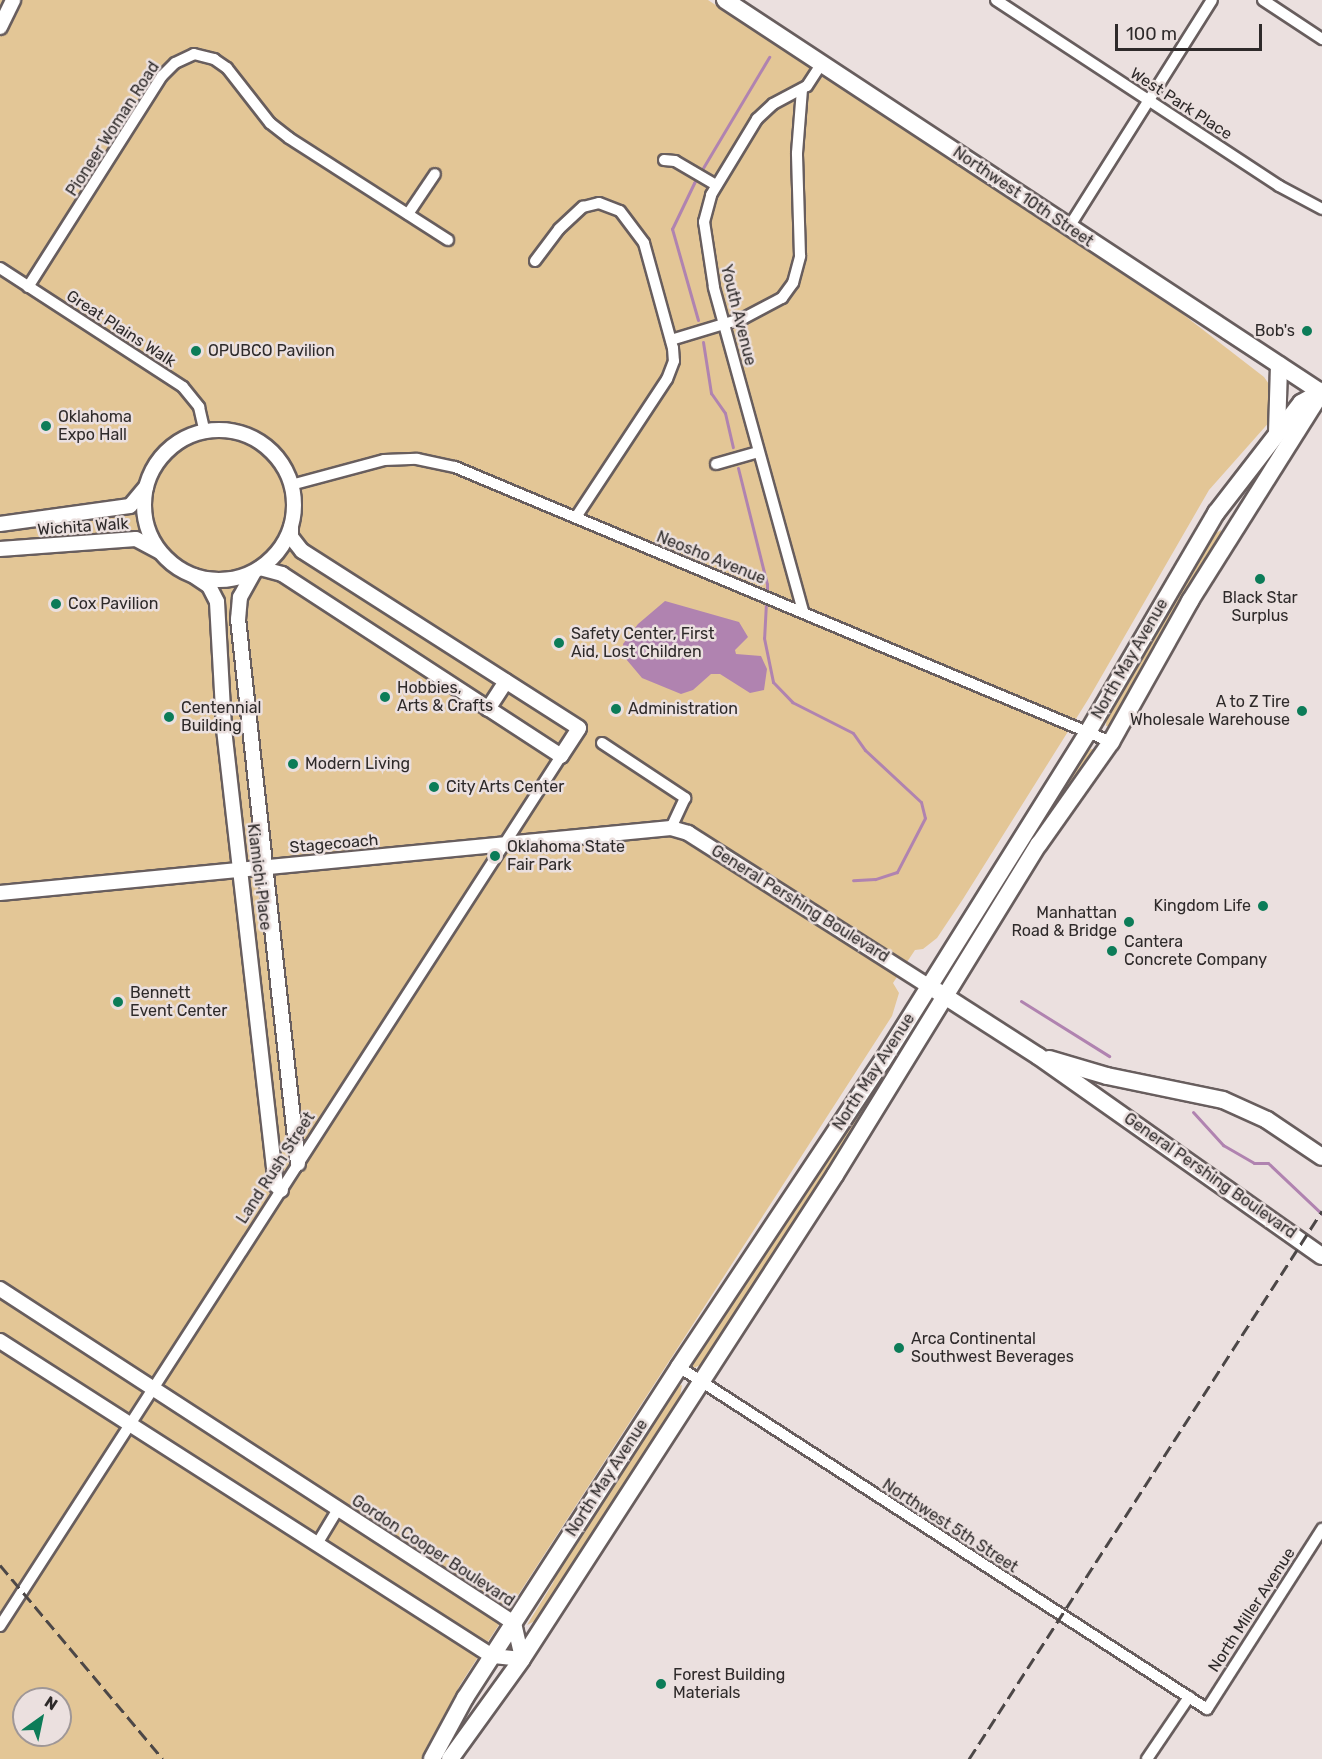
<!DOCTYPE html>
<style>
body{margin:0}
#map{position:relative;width:1322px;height:1759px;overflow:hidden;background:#ebe0df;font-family:Rubik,sans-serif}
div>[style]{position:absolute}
.green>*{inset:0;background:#e3c696}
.water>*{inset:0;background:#b083b0}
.stream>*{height:3px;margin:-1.5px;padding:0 1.5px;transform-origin:1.5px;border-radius:1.5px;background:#b083b0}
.roads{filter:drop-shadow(2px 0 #685e5e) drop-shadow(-2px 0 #685e5e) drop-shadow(0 2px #685e5e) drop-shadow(0 -2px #685e5e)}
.minor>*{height:10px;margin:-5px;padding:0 5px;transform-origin:5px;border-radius:5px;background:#fff}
.tertiary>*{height:14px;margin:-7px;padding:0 7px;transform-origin:7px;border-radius:7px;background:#fff}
.tertiary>.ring{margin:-7px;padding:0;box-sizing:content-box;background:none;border:14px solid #fff;border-radius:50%}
.secondary>*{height:16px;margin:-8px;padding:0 8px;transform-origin:8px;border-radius:8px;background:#fff}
.rail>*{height:3px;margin-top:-1.5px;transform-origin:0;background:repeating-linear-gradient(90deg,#4c4747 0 12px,transparent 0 18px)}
.dots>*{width:16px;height:16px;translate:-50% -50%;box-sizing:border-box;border:3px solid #ebe0df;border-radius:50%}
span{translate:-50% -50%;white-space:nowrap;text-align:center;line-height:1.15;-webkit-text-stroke:5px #ebe0df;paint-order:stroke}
.street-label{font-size:16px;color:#2e2a2a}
.poi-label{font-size:16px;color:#2e2a2a}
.right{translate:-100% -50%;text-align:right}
.left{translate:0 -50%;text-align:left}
.north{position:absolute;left:12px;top:1687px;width:60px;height:60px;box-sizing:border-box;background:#ebe0df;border:2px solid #9f9797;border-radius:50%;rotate:33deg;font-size:16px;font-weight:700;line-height:24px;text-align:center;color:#2e2a2a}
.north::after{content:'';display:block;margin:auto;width:21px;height:27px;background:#0c7c58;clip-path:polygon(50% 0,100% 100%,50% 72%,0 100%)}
.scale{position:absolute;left:1115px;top:24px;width:147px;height:27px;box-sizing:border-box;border:3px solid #2e2a2a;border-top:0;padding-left:8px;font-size:18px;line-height:21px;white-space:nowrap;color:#2e2a2a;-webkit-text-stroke:4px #ebe0df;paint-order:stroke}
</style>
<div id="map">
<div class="green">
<div style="clip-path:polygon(evenodd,0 0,708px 0,1180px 312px,1264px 377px,1273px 390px,1272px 419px,1209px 490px,1089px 698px,963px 899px,937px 938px,923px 949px,915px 950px,893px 983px,899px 993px,892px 1016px,460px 1685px,425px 1759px,0 1759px,0 0,24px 1699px,60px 1699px,60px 1735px,24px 1735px,24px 1699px)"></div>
<div style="clip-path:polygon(1221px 530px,1220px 541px,1111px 726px,1106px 726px,1107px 712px,1208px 538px)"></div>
<div style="clip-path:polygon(1091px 749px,1095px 750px,989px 911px,1014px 861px,1083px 755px)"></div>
<div style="clip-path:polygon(921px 1014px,868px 1110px,704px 1363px,692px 1369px,693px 1359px)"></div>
<div style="clip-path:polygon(682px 1385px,679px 1401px,539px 1619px,527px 1625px,553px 1583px,568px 1546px,671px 1388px)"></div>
</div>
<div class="water">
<div style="clip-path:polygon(665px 601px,739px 622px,748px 637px,735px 650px,736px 654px,761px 656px,767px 669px,764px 690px,750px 693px,720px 674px,711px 674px,693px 690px,681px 694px,642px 678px,626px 659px,623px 644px,638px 624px)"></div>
</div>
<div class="stream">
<div style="left:698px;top:320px;width:95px;rotate:-105.9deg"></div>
<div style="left:672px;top:229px;width:51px;rotate:-64.4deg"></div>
<div style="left:694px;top:183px;width:147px;rotate:-59.2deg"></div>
<div style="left:703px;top:342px;width:52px;rotate:81.1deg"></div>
<div style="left:711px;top:393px;width:24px;rotate:55deg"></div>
<div style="left:725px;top:413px;width:35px;rotate:77deg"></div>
<div style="left:738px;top:468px;width:120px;rotate:76deg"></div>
<div style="left:767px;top:584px;width:11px;rotate:90deg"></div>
<div style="left:766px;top:602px;width:36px;rotate:93deg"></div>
<div style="left:764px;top:638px;width:45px;rotate:78.4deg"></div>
<div style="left:773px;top:682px;width:28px;rotate:46deg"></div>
<div style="left:792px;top:702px;width:68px;rotate:26.9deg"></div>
<div style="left:853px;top:733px;width:21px;rotate:55deg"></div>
<div style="left:865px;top:750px;width:76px;rotate:42.9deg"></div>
<div style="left:921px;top:802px;width:16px;rotate:76deg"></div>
<div style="left:925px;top:818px;width:61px;rotate:117.4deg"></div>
<div style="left:897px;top:872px;width:23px;rotate:162deg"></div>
<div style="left:875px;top:879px;width:22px;rotate:177deg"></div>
<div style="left:1021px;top:1001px;width:104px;rotate:32deg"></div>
<div style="left:1193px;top:1112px;width:45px;rotate:47.7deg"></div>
<div style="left:1223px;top:1145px;width:36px;rotate:30deg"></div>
<div style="left:1254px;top:1163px;width:14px"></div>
<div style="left:1268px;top:1163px;width:74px;rotate:43.4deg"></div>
</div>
<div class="roads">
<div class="minor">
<div style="left:996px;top:0;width:339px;rotate:33.3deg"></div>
<div style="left:1279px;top:186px;width:49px;rotate:28.1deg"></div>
<div style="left:1263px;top:0;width:71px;rotate:33.5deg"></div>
<div style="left:664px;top:160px;width:11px;rotate:5deg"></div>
<div style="left:675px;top:161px;width:48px;rotate:30.3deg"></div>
<div style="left:408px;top:214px;width:48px;rotate:-56deg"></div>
<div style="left:1069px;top:227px;width:268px;rotate:-57.8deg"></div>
<div style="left:535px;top:261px;width:40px;rotate:-53deg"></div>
<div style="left:559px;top:229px;width:33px;rotate:-43deg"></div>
<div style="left:583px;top:207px;width:16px;rotate:-14deg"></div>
<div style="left:599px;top:203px;width:22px;rotate:21deg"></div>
<div style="left:620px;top:211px;width:40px;rotate:53deg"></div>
<div style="left:644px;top:243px;width:109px;rotate:74.6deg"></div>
<div style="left:673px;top:348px;width:13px;rotate:86deg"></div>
<div style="left:674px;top:361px;width:19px;rotate:111deg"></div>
<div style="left:667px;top:379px;width:165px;rotate:123.4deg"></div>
<div style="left:0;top:268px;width:218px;rotate:33deg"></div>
<div style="left:183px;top:387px;width:26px;rotate:51deg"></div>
<div style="left:199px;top:407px;width:26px;rotate:77deg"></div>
<div style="left:28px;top:287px;width:250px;rotate:-57.6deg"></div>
<div style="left:162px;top:76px;width:18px;rotate:-45deg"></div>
<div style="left:175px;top:63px;width:21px;rotate:-25deg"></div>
<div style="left:194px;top:54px;width:21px;rotate:14deg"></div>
<div style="left:214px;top:59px;width:16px;rotate:35deg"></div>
<div style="left:227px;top:68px;width:70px;rotate:52deg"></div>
<div style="left:270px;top:123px;width:24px;rotate:38deg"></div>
<div style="left:289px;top:138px;width:189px;rotate:32.7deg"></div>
<div style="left:671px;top:340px;width:76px;rotate:-16.8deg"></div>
<div style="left:744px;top:318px;width:43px;rotate:-27.8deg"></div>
<div style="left:782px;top:298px;width:19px;rotate:-54deg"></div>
<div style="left:793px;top:283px;width:28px;rotate:-75deg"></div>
<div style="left:800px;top:256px;width:103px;rotate:-91.7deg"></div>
<div style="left:797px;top:153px;width:64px;rotate:-85.5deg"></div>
<div style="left:716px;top:464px;width:44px;rotate:-15.9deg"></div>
<div style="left:291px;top:485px;width:96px;rotate:-15deg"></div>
<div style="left:384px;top:460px;width:33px;rotate:-2deg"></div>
<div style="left:417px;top:459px;width:39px;rotate:12deg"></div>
<div style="left:455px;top:467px;width:711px;rotate:22.74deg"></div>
<div style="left:803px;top:611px;width:336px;rotate:-105.4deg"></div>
<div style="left:714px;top:287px;width:66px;rotate:-98.7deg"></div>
<div style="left:704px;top:222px;width:28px;rotate:-75deg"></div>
<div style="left:711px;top:195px;width:89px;rotate:-58.8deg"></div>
<div style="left:757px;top:119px;width:22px;rotate:-43deg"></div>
<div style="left:773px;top:104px;width:38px;rotate:-28deg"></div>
<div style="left:807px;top:86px;width:27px;rotate:-57deg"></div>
<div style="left:602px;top:743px;width:100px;rotate:33.5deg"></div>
<div style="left:685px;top:798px;width:33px;rotate:115deg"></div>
<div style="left:679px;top:1367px;width:629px;rotate:32.93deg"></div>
<div style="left:1207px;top:1709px;width:214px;rotate:-57.4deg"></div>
<div style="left:317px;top:1544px;width:41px;rotate:-59deg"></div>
<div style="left:0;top:1626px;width:1035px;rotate:-57.18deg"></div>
<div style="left:1147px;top:1759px;width:75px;rotate:-55.9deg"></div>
</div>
<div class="tertiary">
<div style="left:0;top:27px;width:30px;rotate:-64deg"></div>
<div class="ring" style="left:144px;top:430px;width:136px;height:136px"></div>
<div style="left:0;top:524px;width:131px;rotate:-7.9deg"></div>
<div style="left:130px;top:506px;width:25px;rotate:-50deg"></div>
<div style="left:0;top:549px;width:136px;rotate:-4.2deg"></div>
<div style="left:136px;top:539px;width:26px;rotate:28deg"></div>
<div style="left:260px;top:568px;width:23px;rotate:15deg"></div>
<div style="left:282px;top:574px;width:333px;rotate:33.1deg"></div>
<div style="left:561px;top:756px;width:33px;rotate:-57deg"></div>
<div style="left:579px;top:728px;width:329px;rotate:-147.4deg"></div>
<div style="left:302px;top:551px;width:18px;rotate:-128deg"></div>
<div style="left:291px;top:537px;width:10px;rotate:-90deg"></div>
<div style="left:254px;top:572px;width:29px;rotate:119deg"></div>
<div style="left:240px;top:597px;width:22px;rotate:95deg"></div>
<div style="left:238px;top:619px;width:548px;rotate:83.72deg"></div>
<div style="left:194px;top:576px;width:18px;rotate:34deg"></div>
<div style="left:209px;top:586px;width:18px;rotate:63deg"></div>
<div style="left:217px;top:602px;width:127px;rotate:86.8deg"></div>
<div style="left:224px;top:729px;width:459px;rotate:83.5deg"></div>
<div style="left:276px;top:1185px;width:7px;rotate:45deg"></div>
<div style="left:488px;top:709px;width:33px;rotate:-57deg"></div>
<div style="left:0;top:893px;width:674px;rotate:-5.53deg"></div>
<div style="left:671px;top:828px;width:18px;rotate:16deg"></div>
<div style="left:688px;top:833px;width:285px;rotate:32.5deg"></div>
<div style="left:0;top:1289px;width:613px;rotate:33.02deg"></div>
<div style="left:514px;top:1623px;width:37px;rotate:77deg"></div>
<div style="left:522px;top:1659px;width:30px;rotate:-174deg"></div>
<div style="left:492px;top:1656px;width:584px;rotate:-147.37deg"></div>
</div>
<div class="secondary">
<div style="left:725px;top:0;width:715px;rotate:33.36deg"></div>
<div style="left:1277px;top:433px;width:68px;rotate:-88.3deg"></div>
<div style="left:937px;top:991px;width:120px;rotate:32.8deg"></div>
<div style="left:1038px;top:1056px;width:347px;rotate:35.2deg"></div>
<div style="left:1049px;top:1059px;width:60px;rotate:16.3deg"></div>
<div style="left:1107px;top:1076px;width:118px;rotate:11.7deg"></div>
<div style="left:1223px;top:1100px;width:48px;rotate:24.4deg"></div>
<div style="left:1267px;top:1120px;width:66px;rotate:33.9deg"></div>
<div style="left:432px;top:1759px;width:69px;rotate:-61.6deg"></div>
<div style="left:465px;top:1698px;width:394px;rotate:-57.1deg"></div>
<div style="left:679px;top:1367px;width:366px;rotate:-56.4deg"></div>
<div style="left:882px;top:1062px;width:389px;rotate:-58deg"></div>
<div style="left:1088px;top:732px;width:254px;rotate:-59.7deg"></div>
<div style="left:1216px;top:513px;width:139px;rotate:-52.3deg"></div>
<div style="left:1301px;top:403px;width:23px;rotate:-29deg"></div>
<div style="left:450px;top:1759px;width:123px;rotate:-54.2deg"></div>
<div style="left:522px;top:1659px;width:576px;rotate:-57.11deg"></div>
<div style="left:835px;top:1175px;width:389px;rotate:-58.4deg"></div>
<div style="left:1039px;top:844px;width:125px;rotate:-54.8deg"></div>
<div style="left:1111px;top:742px;width:162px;rotate:-60.7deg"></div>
<div style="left:1190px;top:601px;width:248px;rotate:-57.8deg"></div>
</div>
</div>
<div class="rail">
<div style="left:0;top:1565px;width:253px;rotate:50deg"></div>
<div style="left:969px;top:1759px;width:652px;rotate:-57.21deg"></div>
</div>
<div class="dots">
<div style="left:1307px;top:331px;background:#0c7c58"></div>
<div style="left:196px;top:351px;background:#0c7c58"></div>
<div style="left:46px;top:426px;background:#0c7c58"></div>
<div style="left:1260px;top:579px;background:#0c7c58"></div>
<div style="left:56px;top:604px;background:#0c7c58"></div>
<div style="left:559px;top:643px;background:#0c7c58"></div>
<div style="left:385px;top:697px;background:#0c7c58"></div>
<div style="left:616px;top:709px;background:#0c7c58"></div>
<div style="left:1302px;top:711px;background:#0c7c58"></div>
<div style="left:169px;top:717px;background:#0c7c58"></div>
<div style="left:293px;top:764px;background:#0c7c58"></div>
<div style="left:434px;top:787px;background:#0c7c58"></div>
<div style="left:495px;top:856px;background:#0c7c58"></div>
<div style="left:1263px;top:906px;background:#0c7c58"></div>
<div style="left:1129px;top:922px;background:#0c7c58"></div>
<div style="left:1112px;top:951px;background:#0c7c58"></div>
<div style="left:118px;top:1002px;background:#0c7c58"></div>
<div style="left:899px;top:1348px;background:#0c7c58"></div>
<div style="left:661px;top:1684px;background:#0c7c58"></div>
</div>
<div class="street-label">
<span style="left:1181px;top:104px;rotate:33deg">West Park Place</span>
<span style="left:113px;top:129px;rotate:-57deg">Pioneer Woman Road</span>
<span style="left:1023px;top:197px;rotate:34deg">Northwest 10th Street</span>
<span style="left:738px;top:315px;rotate:76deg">Youth Avenue</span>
<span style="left:121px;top:329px;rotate:33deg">Great Plains Walk</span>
<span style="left:83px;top:527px;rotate:-4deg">Wichita Walk</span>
<span style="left:711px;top:558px;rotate:22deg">Neosho Avenue</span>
<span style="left:1130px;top:659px;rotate:-60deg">North May Avenue</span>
<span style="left:334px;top:844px;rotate:-5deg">Stagecoach</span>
<span style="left:259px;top:877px;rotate:83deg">Kiamichi Place</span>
<span style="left:800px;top:904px;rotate:32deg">General Pershing Boulevard</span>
<span style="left:874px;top:1072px;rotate:-57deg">North May Avenue</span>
<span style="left:276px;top:1168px;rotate:-57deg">Land Rush Street</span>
<span style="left:1210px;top:1176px;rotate:35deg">General Pershing Boulevard</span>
<span style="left:607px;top:1478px;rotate:-57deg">North May Avenue</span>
<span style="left:950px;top:1526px;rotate:33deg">Northwest 5th Street</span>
<span style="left:433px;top:1551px;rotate:33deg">Gordon Cooper Boulevard</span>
<span style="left:1252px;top:1610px;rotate:-57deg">North Miller Avenue</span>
</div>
<div class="poi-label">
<span class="right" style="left:1295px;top:331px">Bob's</span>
<span class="left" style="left:208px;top:351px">OPUBCO Pavilion</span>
<span class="left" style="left:58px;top:426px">Oklahoma<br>Expo Hall</span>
<span style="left:1260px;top:607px">Black Star<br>Surplus</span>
<span class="left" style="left:68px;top:604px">Cox Pavilion</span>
<span class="left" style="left:571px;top:643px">Safety Center, First<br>Aid, Lost Children</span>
<span class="left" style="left:397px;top:697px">Hobbies,<br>Arts &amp; Crafts</span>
<span class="right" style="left:1290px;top:711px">A to Z Tire<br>Wholesale Warehouse</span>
<span class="left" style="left:181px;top:717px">Centennial<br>Building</span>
<span class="left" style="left:628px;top:709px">Administration</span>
<span class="left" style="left:305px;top:764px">Modern Living</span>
<span class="left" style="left:446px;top:787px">City Arts Center</span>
<span class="left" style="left:507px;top:856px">Oklahoma State<br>Fair Park</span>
<span class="right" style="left:1251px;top:906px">Kingdom Life</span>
<span class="right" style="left:1117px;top:922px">Manhattan<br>Road &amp; Bridge</span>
<span class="left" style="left:1124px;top:951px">Cantera<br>Concrete Company</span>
<span class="left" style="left:130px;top:1002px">Bennett<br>Event Center</span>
<span class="left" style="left:911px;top:1348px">Arca Continental<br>Southwest Beverages</span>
<span class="left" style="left:673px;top:1684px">Forest Building<br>Materials</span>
</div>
<div class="north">N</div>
<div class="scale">100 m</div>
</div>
